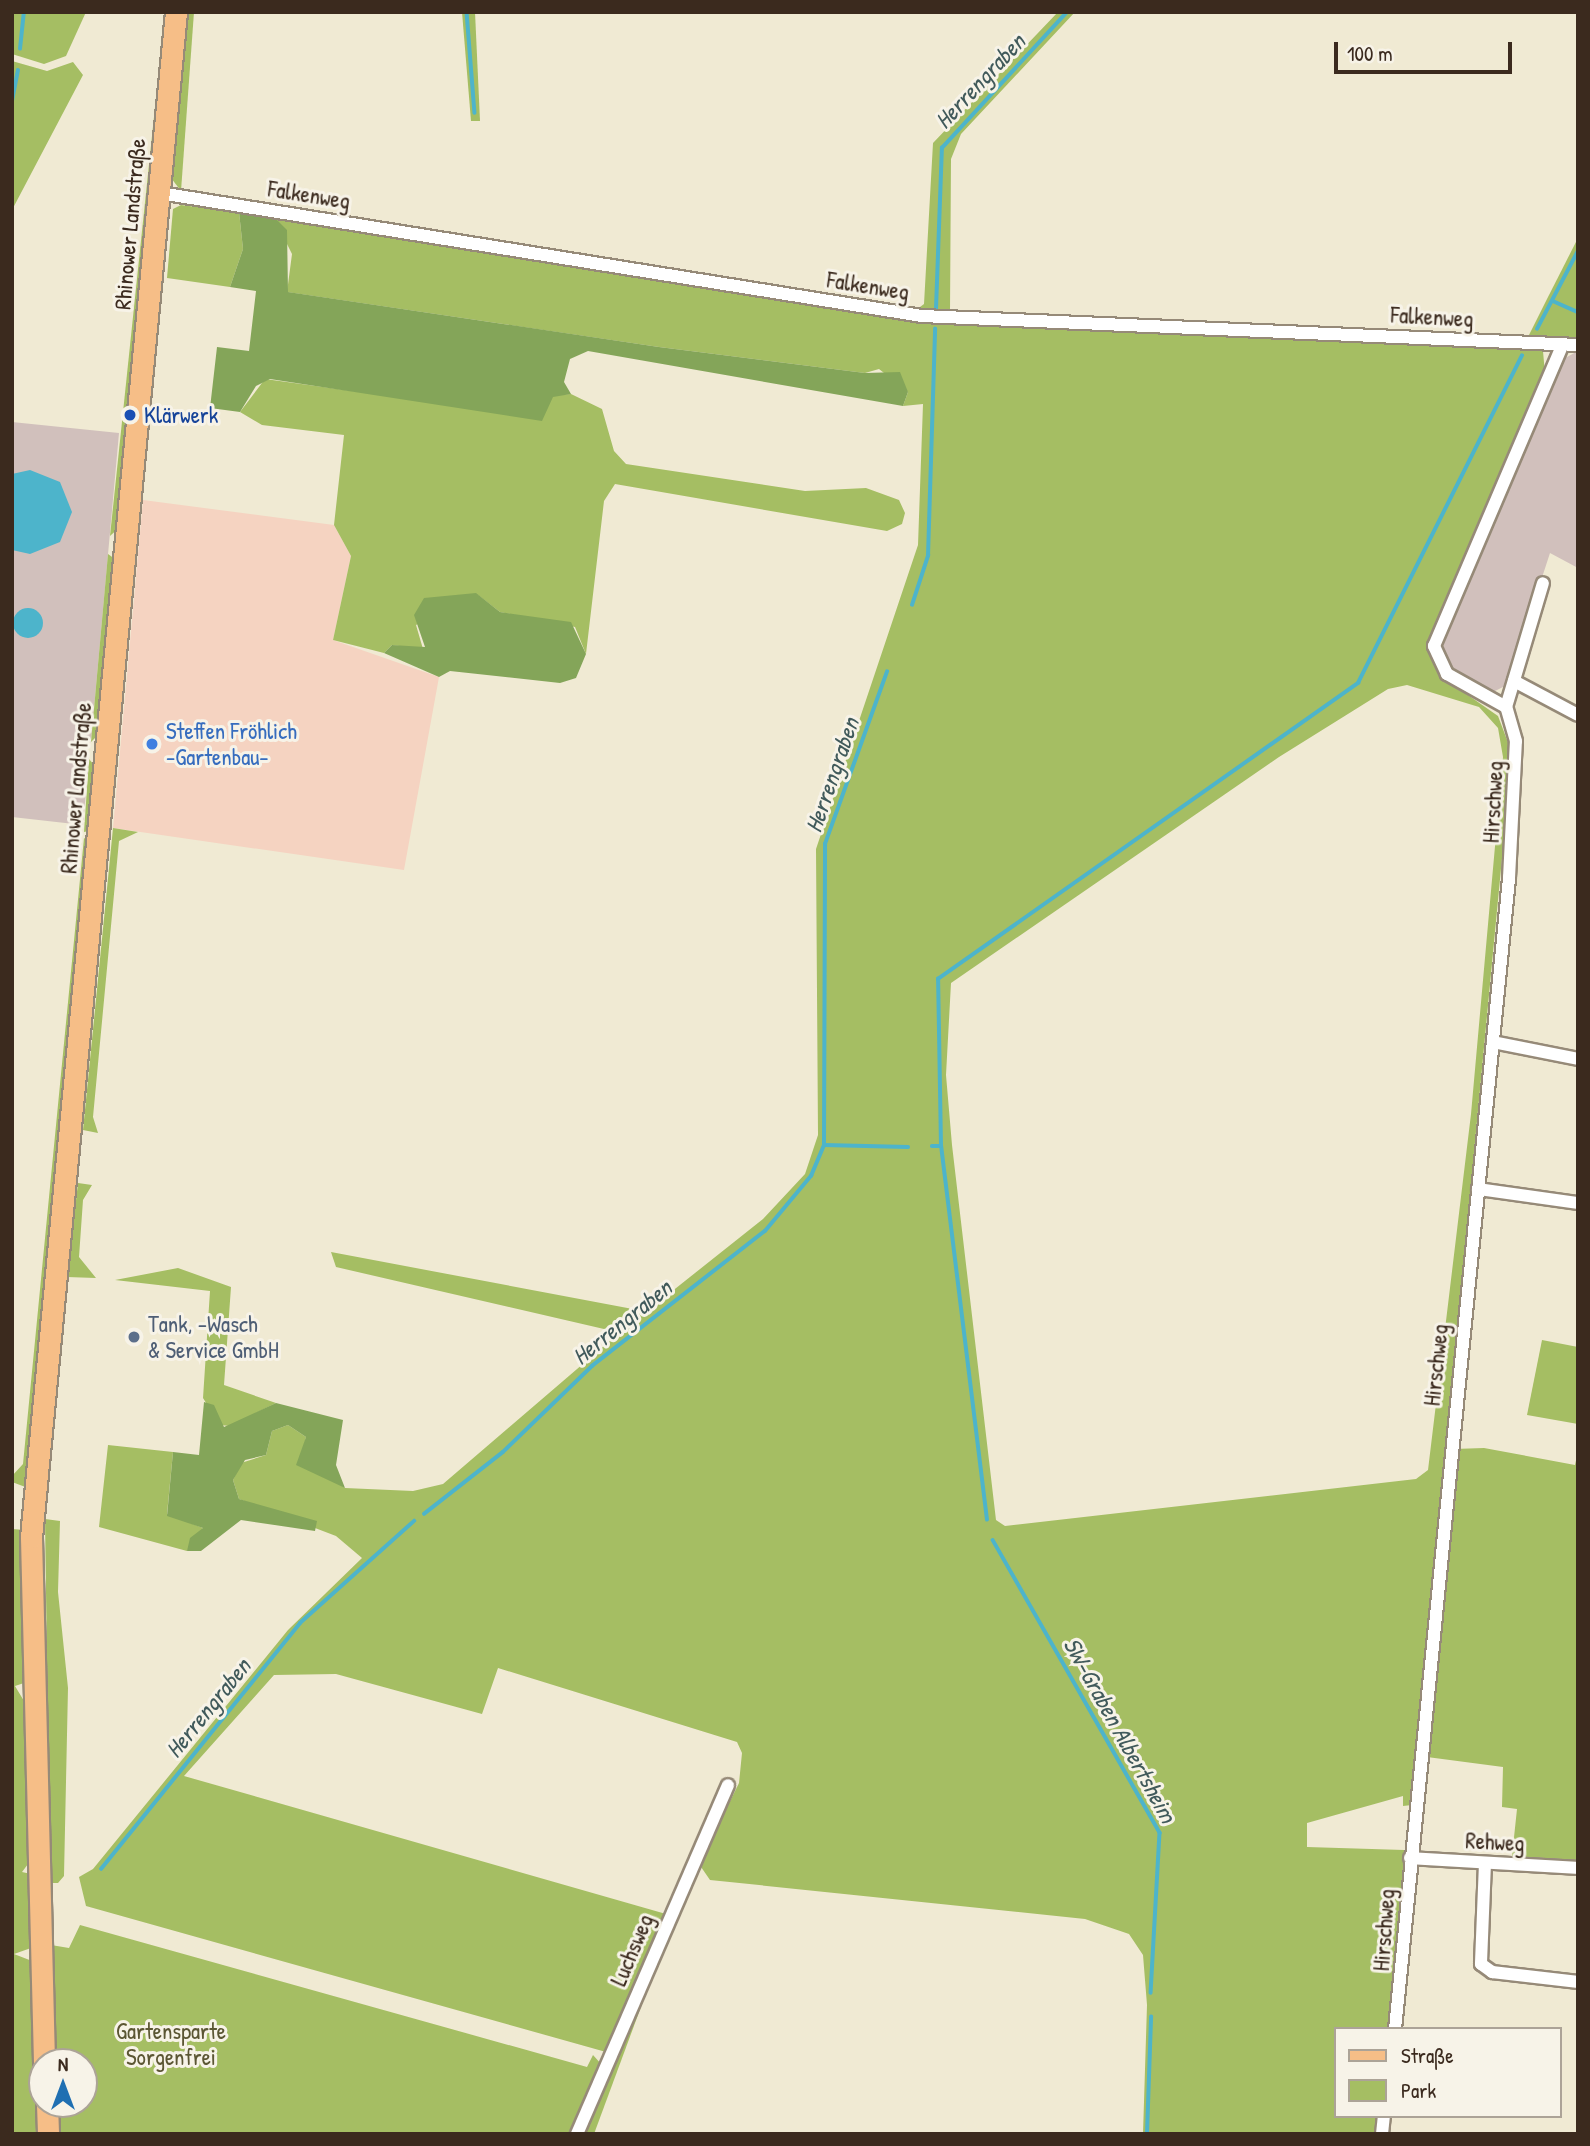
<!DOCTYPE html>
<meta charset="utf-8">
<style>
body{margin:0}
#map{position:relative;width:1590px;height:2146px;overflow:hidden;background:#f0ead3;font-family:"Patrick Hand",sans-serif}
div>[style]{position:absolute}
.built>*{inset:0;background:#f5d3c1}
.industrial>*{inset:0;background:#d1c0bc}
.green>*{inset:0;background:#a5be63}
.forest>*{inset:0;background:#84a559}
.water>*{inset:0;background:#4db4cb}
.round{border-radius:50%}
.stream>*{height:3.5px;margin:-1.75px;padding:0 1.75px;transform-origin:1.75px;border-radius:1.75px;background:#4db4cb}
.roads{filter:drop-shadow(2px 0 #968a78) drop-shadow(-2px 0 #968a78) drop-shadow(0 2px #968a78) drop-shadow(0 -2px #968a78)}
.street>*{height:12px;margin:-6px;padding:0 6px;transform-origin:6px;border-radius:6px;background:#fff}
.primary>*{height:21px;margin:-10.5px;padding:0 10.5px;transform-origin:10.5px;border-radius:10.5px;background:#f6be87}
.dots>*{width:19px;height:19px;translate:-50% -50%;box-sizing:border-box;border:4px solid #f7f3e8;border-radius:50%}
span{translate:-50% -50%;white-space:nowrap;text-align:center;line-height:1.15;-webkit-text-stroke:6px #f7f3e8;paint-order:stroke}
.street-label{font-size:23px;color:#3b2a1e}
.transit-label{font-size:23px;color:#164399}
.left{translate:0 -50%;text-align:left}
.shop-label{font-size:23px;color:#366cbe}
.service-label{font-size:23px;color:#4e5e75}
.park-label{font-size:23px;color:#5b5633}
.water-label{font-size:24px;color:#415a5b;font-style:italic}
.frame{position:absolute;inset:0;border:14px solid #3b2a1e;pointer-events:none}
.legend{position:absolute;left:1334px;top:2027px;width:228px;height:91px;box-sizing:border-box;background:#f7f3e8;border:2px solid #aca397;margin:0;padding:9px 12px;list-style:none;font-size:21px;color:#3b2a1e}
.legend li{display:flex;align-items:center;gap:14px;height:35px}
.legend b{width:35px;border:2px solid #aca397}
.north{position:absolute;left:28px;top:2048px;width:70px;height:70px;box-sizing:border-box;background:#f7f3e8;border:2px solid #aca397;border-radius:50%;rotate:0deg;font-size:19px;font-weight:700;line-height:28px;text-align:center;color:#3b2a1e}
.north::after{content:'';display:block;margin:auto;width:24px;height:32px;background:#1f6fb2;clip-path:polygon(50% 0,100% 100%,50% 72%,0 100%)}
.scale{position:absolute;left:1334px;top:42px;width:178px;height:32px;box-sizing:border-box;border:4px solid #3b2a1e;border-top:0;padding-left:9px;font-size:21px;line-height:24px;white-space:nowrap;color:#3b2a1e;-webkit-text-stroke:5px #f7f3e8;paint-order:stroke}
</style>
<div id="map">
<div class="built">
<div style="clip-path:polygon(143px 500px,334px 525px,351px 556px,333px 640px,439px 677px,404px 870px,113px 828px)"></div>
</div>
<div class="industrial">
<div style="clip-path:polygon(1578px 351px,1578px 568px,1550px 553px,1507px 685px,1489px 694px,1443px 660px,1444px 628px,1565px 358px)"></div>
<div style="clip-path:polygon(12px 422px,119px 433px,91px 742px,83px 744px,89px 759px,83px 825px,12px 817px)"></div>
</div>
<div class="green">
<div style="clip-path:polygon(12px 12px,86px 12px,66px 56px,44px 64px,12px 54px)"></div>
<div style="clip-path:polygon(165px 12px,170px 12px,122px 525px,110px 536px)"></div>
<div style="clip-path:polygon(182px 12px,194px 12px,181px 191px,168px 174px)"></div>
<div style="clip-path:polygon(462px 12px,475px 12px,480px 121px,471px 121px)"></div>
<div style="clip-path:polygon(1058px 12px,1075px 12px,961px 134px,951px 159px,950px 313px,916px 310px,924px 304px,933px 143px)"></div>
<div style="clip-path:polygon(12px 61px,47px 71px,73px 62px,83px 75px,12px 210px)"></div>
<div style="clip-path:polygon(181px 205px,239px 212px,243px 249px,230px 287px,167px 278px,173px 209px)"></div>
<div style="clip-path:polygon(evenodd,273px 216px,906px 319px,1543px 351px,1545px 374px,1428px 650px,1442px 677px,1498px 716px,1512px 753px,1412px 1805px,1403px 1806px,1403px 1796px,1307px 1823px,1307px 1847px,1404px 1850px,1402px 1942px,1390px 2029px,1336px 2029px,1336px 2116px,1378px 2116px,1375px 2134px,1143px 2134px,1147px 2005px,1143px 1955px,1129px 1934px,1085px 1919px,710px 1880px,699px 1864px,739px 1783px,742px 1753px,737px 1742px,498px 1668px,482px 1714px,336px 1674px,274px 1675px,184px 1776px,666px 1914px,606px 2052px,86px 1906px,79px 1877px,93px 1869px,288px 1630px,362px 1558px,336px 1536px,239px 1499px,233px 1480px,241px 1463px,266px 1455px,272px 1431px,288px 1425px,306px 1437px,301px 1458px,345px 1488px,413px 1491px,443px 1484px,612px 1339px,604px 1329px,336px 1267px,331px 1252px,638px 1310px,656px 1304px,763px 1219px,805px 1174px,818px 1135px,816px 849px,918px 545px,923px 404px,903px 406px,908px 392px,879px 369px,865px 373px,659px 347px,287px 292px,292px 254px,273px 216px,1407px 685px,1479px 707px,1498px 728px,1503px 757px,1471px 1114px,1428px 1470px,1416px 1479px,1005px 1526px,996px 1520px,952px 1145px,946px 1075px,951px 983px,1279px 757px,1388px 689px,1407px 685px)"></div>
<div style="clip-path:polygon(1578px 238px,1578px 339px,1529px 335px,1547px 299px)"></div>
<div style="clip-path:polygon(265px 379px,432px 402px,571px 394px,602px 409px,614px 451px,626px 464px,805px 491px,866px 488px,899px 500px,905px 513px,902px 524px,887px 531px,615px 484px,604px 501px,586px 654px,575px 627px,500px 612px,478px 595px,416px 625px,423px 649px,392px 645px,384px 653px,333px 640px,351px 556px,334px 525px,344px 435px,262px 425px,240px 412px)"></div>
<div style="clip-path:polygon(108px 554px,119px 562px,99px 734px,91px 742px)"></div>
<div style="clip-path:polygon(89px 759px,95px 766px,93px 830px,84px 832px)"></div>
<div style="clip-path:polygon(113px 828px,138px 832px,119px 841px,93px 1117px,98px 1133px,83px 1130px)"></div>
<div style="clip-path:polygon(84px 838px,91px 843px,28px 1488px,12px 1482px,12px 1476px,23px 1464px)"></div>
<div style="clip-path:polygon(78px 1183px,92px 1185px,83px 1200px,79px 1257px,96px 1278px,67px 1277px)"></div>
<div style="clip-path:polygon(178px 1268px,231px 1287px,224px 1385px,276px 1403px,230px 1426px,220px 1425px,203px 1398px,210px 1291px,115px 1280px)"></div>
<div style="clip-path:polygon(1542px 1340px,1578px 1347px,1578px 1424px,1527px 1415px)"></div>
<div style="clip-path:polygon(108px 1445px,173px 1452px,167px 1514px,203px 1528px,187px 1551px,99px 1527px)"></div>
<div style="clip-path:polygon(1484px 1448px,1575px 1465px,1578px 1451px,1578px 1860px,1512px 1856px,1517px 1809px,1502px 1807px,1503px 1767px,1427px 1757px,1454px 1449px)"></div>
<div style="clip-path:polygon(45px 1519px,60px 1521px,58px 1592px,68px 1688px,64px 1876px,58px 1883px,50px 1883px)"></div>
<div style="clip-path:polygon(12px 1529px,25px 1530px,27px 1682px,15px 1686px,27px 1706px,31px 1860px,22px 1872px,31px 1874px,31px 1948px,14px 1954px,32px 1961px,40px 2134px,12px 2134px)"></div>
<div style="clip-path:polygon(679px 1904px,594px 2134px,582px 2134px)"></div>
<div style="clip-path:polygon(80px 1925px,587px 2067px,593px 2055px,602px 2065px,572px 2134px,56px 2134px,54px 2104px,84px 2104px,84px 2062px,53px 2062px,51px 1945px,69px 1948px)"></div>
</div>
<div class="forest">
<div style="clip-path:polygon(239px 212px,273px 216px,287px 230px,288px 292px,659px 347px,865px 373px,900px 372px,908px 392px,903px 406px,588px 351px,570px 359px,564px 382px,571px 394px,553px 397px,542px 421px,270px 379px,256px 386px,240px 412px,210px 408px,217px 347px,249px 351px,256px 291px,230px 287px,243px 249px)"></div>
<div style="clip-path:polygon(476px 593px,500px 612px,571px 622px,586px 654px,576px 678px,560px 683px,450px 671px,439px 677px,384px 653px,392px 645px,425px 647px,414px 615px,424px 598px)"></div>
<div style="clip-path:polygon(204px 1402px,214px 1405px,224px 1427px,276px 1403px,343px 1420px,336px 1465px,345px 1488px,296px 1465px,306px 1437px,288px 1425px,272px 1431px,266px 1455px,245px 1460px,233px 1480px,239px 1499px,317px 1521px,315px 1531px,241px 1520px,201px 1551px,187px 1551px,190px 1538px,203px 1528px,167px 1516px,173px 1452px,199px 1455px)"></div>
</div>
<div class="water">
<div style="clip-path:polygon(30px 470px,60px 482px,72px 512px,60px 542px,30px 554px,12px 550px,12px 474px)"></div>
<div class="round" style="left:13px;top:608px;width:30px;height:30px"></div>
</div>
<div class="stream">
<div style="left:467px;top:12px;width:101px;rotate:85.5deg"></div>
<div style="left:20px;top:49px;width:37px;rotate:-84deg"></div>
<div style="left:12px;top:101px;width:31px;rotate:-79deg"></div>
<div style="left:1553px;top:301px;width:27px;rotate:24deg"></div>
<div style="left:936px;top:309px;width:161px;rotate:-87.9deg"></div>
<div style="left:942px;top:148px;width:185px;rotate:-47.4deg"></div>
<div style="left:1537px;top:329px;width:88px;rotate:-62.3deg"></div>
<div style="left:912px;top:605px;width:52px;rotate:-71.9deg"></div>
<div style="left:928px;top:556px;width:227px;rotate:-88.2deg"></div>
<div style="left:824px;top:1145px;width:84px;rotate:1.4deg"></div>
<div style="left:932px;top:1146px;width:9px"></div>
<div style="left:424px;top:1514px;width:100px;rotate:-38.1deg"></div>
<div style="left:503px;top:1452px;width:124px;rotate:-44deg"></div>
<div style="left:592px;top:1366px;width:219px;rotate:-38deg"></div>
<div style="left:765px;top:1231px;width:72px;rotate:-50.1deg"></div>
<div style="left:811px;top:1176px;width:34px;rotate:-67deg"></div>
<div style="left:824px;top:1145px;width:301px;rotate:-89.8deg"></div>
<div style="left:825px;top:844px;width:183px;rotate:-70.2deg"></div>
<div style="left:987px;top:1520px;width:377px;rotate:-97deg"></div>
<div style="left:941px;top:1146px;width:167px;rotate:-91deg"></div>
<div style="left:938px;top:979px;width:514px;rotate:-35.17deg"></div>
<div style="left:1358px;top:683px;width:366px;rotate:-63.4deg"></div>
<div style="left:993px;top:1540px;width:337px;rotate:60.3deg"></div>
<div style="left:1160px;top:1833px;width:160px;rotate:93.2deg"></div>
<div style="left:101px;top:1869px;width:316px;rotate:-51deg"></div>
<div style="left:300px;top:1623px;width:153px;rotate:-41.8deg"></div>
<div style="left:1147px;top:2134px;width:117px;rotate:-88deg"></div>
</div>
<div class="roads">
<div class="street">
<div style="left:160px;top:193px;width:772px;rotate:9.17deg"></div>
<div style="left:922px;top:316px;width:657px;rotate:2.53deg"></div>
<div style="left:1514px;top:681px;width:72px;rotate:28deg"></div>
<div style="left:1506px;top:707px;width:129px;rotate:-73.4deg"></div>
<div style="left:1493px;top:1042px;width:87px;rotate:11.3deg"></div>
<div style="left:1478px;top:1189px;width:101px;rotate:8deg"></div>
<div style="left:1410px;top:1858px;width:168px;rotate:3.4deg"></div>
<div style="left:1485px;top:1863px;width:101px;rotate:92.3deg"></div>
<div style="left:1481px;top:1964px;width:14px;rotate:36deg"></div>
<div style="left:1492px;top:1972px;width:87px;rotate:6.6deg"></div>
<div style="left:1395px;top:2029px;width:1157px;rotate:-84.34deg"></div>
<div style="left:1509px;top:878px;width:137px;rotate:-87.1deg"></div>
<div style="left:1516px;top:741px;width:35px;rotate:-106deg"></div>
<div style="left:1506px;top:707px;width:68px;rotate:-150.8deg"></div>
<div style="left:1447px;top:674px;width:31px;rotate:-115deg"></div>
<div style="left:1434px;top:646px;width:328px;rotate:-66.9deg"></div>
<div style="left:577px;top:2134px;width:380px;rotate:-66.6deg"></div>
<div style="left:1382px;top:2134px;width:18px;rotate:-84deg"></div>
</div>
<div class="primary">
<div style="left:44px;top:2062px;width:525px;rotate:-91.42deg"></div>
<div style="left:31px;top:1537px;width:1532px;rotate:-84.57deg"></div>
<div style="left:47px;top:2104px;width:30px;rotate:88deg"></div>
</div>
</div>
<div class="dots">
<div style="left:130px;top:415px;background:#1a4fb4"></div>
<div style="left:152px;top:744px;background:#3f7fe0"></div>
<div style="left:134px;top:1337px;background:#5c6f8a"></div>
</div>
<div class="street-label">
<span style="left:309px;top:195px;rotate:9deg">Falkenweg</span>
<span style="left:130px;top:224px;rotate:-85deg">Rhinower Landstraße</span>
<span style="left:868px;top:286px;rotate:9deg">Falkenweg</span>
<span style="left:1432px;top:317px;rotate:3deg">Falkenweg</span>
<span style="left:76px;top:788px;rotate:-85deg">Rhinower Landstraße</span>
<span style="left:1493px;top:802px;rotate:-87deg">Hirschweg</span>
<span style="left:1436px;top:1365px;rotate:-84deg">Hirschweg</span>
<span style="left:1495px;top:1842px;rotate:3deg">Rehweg</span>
<span style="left:1384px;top:1930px;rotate:-86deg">Hirschweg</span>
<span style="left:632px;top:1950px;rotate:-67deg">Luchsweg</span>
</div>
<div class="transit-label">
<span class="left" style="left:144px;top:415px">Klärwerk</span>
</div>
<div class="shop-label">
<span class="left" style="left:166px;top:744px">Steffen Fröhlich<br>-Gartenbau-</span>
</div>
<div class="service-label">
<span class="left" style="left:148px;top:1337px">Tank, -Wasch<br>&amp; Service GmbH</span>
</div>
<div class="park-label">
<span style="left:171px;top:2044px">Gartensparte<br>Sorgenfrei</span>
</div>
<div class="water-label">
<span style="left:980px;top:81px;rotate:-47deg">Herrengraben</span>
<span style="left:832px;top:775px;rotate:-71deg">Herrengraben</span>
<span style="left:622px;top:1322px;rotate:-39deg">Herrengraben</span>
<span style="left:208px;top:1708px;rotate:-51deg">Herrengraben</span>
<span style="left:1120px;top:1730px;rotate:61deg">SW-Graben Albertsheim</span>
</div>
<div class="frame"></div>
<ul class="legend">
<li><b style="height:9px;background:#f6be87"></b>Straße</li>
<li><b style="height:19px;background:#a5be63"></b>Park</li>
</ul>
<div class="north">N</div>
<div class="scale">100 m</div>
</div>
